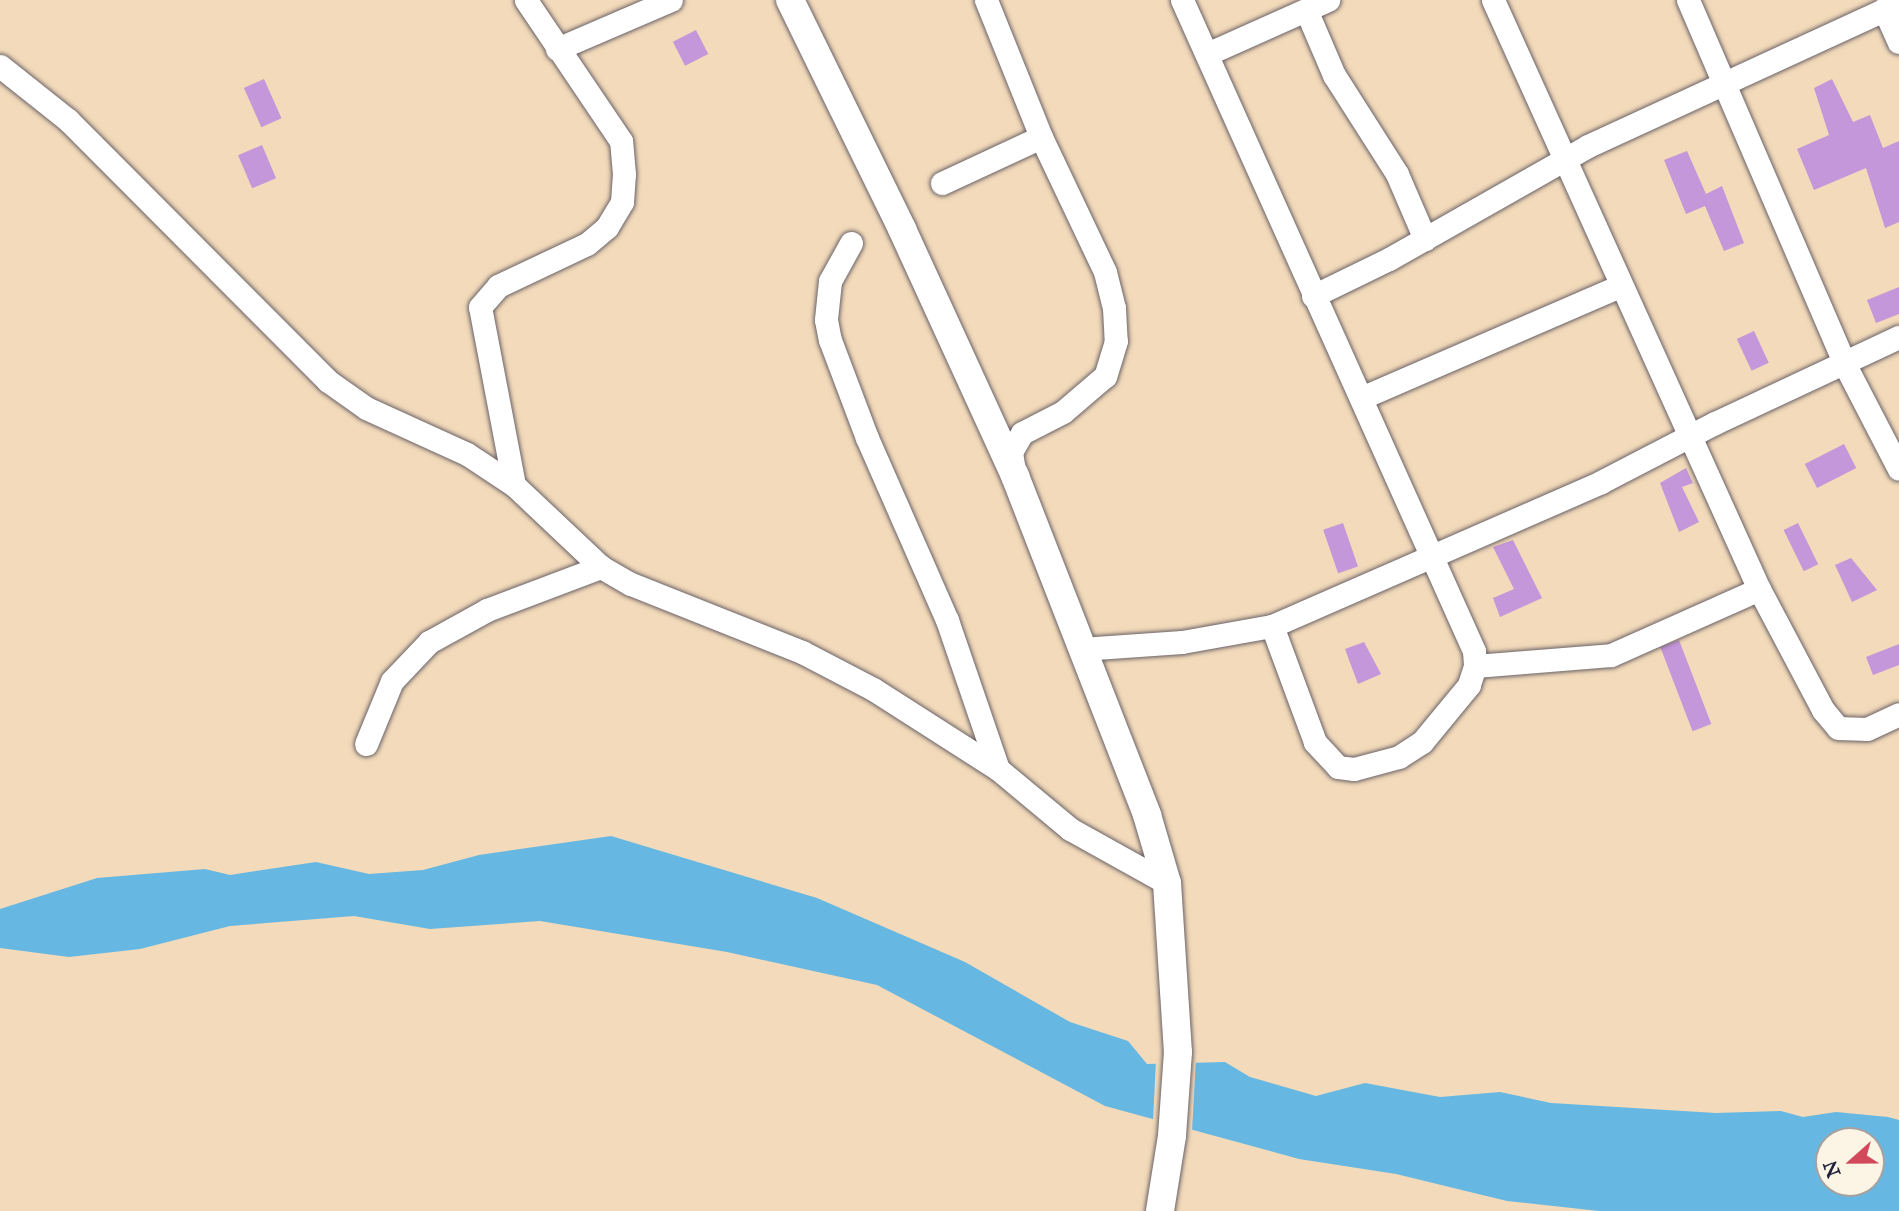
<!DOCTYPE html>
<html>
<head>
<meta charset="utf-8">
<style>
  body { margin:0 }
  #map { position:relative; width:1899px; height:1211px; overflow:hidden; background:#f2daba; font-family:"IM FELL Great Primer",serif }
  div>[style] { position:absolute }
  [style*='--x'] { left:calc(var(--x)*1px); top:calc(var(--y)*1px); width:calc(var(--w)*1px); rotate:calc(var(--a)*1deg) }
  .water>* { inset:0; background:#66b8e2 }
  .pier>* { inset:0; background:#f2daba }
  .building>* { inset:0; background:#c496da; transform-origin:0 0 }
  .roads { filter:drop-shadow(0 0 2px #6b6267) drop-shadow(0 0 2px #6b6267) }
  .minor>* { height:23px; margin:-11.5px; padding:0 11.5px; transform-origin:11.5px; border-radius:11.5px; background:#fff }
  .tertiary>* { height:28px; margin:-14px; padding:0 14px; transform-origin:14px; border-radius:14px; background:#fff }
  span { translate:-50% -50%; white-space:nowrap; text-align:center; line-height:1.15; -webkit-text-stroke:5px #fcf5e5; paint-order:stroke }
  .north { position:absolute; left:1815px; top:1127px; width:70px; height:70px; box-sizing:border-box; background:#fcf5e5; border:2px solid #a5a1a1; border-radius:50%; rotate:249deg; font-size:19px; font-weight:700; line-height:28px; text-align:center; color:#22223b }
  .north::after { content:''; display:block; margin:auto; width:24px; height:32px; background:#d1495b; clip-path:polygon(50% 0,100% 100%,50% 72%,0 100%) }
</style>
</head>
<body>
<div id="map">
  <div class="water">
    <i style="clip-path:polygon(evenodd,611px 836px,817px 898px,965px 962px,1070px 1022px,1128px 1041px,1147px 1064px,1225px 1062px,1250px 1077px,1316px 1096px,1365px 1083px,1440px 1097px,1500px 1092px,1551px 1103px,1716px 1113px,1781px 1111px,1803px 1117px,1836px 1112px,1888px 1117px,1899px 1120px,1899px 1211px,1599px 1211px,1507px 1201px,1396px 1174px,1299px 1159px,1105px 1106px,877px 985px,727px 952px,540px 921px,430px 929px,354px 916px,230px 926px,140px 949px,69px 957px,0 948px,0 909px,97px 878px,205px 869px,230px 875px,316px 862px,369px 874px,423px 870px,479px 855px,611px 836px,1829px 1141px,1871px 1141px,1871px 1183px,1829px 1183px,1829px 1141px)"></i>
  </div>
  <div class="pier">
    <i style="clip-path:polygon(1196px 1059px,1192px 1131px,1153px 1121px,1156px 1060px)"></i>
  </div>
  <div class="building">
    <i style="left:696px;top:30px;width:27px;height:26px;rotate:63deg"></i>
    <i style="left:264px;top:79px;width:43px;height:22px;rotate:66deg"></i>
    <i style="clip-path:polygon(1832px 79px,1853px 122px,1870px 115px,1883px 148px,1899px 141px,1899px 222px,1885px 228px,1866px 168px,1814px 190px,1797px 149px,1829px 135px,1814px 88px)"></i>
    <i style="left:262px;top:145px;width:36px;height:26px;rotate:67deg"></i>
    <i style="clip-path:polygon(1687px 151px,1706px 194px,1722px 186px,1744px 243px,1724px 251px,1705px 206px,1686px 214px,1664px 160px)"></i>
    <i style="clip-path:polygon(1899px 287px,1899px 314px,1876px 323px,1867px 300px)"></i>
    <i style="left:1754px;top:331px;width:35px;height:19px;rotate:65deg"></i>
    <i style="left:1844px;top:444px;width:27px;height:44px;rotate:63deg"></i>
    <i style="clip-path:polygon(1686px 468px,1693px 483px,1682px 487px,1699px 522px,1679px 532px,1660px 483px)"></i>
    <i style="left:1343px;top:523px;width:46px;height:21px;rotate:71deg"></i>
    <i style="left:1798px;top:523px;width:46px;height:16px;rotate:64deg"></i>
    <i style="clip-path:polygon(1513px 540px,1542px 598px,1500px 617px,1493px 598px,1514px 589px,1493px 547px)"></i>
    <i style="clip-path:polygon(1851px 558px,1877px 590px,1852px 602px,1835px 565px)"></i>
    <i style="left:1679px;top:640px;width:90px;height:20px;rotate:69deg"></i>
    <i style="clip-path:polygon(1364px 642px,1381px 674px,1358px 684px,1345px 649px)"></i>
    <i style="clip-path:polygon(1899px 644px,1899px 665px,1873px 675px,1866px 657px)"></i>
  </div>
  <div class="roads">
    <div class="minor">
      <i style="--x:986;--y:0;--w:148;--a:68.1"></i>
      <i style="--x:1041;--y:137;--w:149;--a:64.6"></i>
      <i style="--x:1105;--y:272;--w:37;--a:76"></i>
      <i style="--x:1114;--y:308;--w:33;--a:87"></i>
      <i style="--x:1116;--y:341;--w:37;--a:107"></i>
      <i style="--x:1105;--y:376;--w:55;--a:139.4"></i>
      <i style="--x:1063;--y:412;--w:46;--a:152.9"></i>
      <i style="--x:1022;--y:433;--w:22;--a:120"></i>
      <i style="--x:1011;--y:452;--w:20;--a:81"></i>
      <i style="--x:1182;--y:0;--w:713;--a:65.84"></i>
      <i style="--x:1474;--y:651;--w:15;--a:86"></i>
      <i style="--x:1475;--y:666;--w:20;--a:108"></i>
      <i style="--x:1469;--y:685;--w:74;--a:129.5"></i>
      <i style="--x:1422;--y:742;--w:27;--a:147"></i>
      <i style="--x:1399;--y:757;--w:47;--a:165.1"></i>
      <i style="--x:1354;--y:769;--w:16;--a:-173"></i>
      <i style="--x:1338;--y:767;--w:34;--a:-133"></i>
      <i style="--x:1315;--y:742;--w:124;--a:-110.3"></i>
      <i style="--x:1493;--y:0;--w:646;--a:65.7"></i>
      <i style="--x:1759;--y:589;--w:137;--a:62.1"></i>
      <i style="--x:1823;--y:710;--w:23;--a:50"></i>
      <i style="--x:1838;--y:728;--w:29;--a:2"></i>
      <i style="--x:1867;--y:729;--w:35;--a:-25"></i>
      <i style="--x:1688;--y:0;--w:395;--a:66.7"></i>
      <i style="--x:1844;--y:363;--w:119;--a:62.6"></i>
      <i style="--x:1884;--y:9;--w:36;--a:66"></i>
      <i style="--x:1307;--y:12;--w:69;--a:66.8"></i>
      <i style="--x:1334;--y:75;--w:117;--a:57.5"></i>
      <i style="--x:1397;--y:174;--w:71;--a:66.7"></i>
      <i style="--x:557;--y:49;--w:124;--a:-23.3"></i>
      <i style="--x:1207;--y:54;--w:133;--a:-24.1"></i>
      <i style="--x:0;--y:66;--w:87;--a:38.5"></i>
      <i style="--x:68;--y:120;--w:368;--a:45.1"></i>
      <i style="--x:328;--y:381;--w:47;--a:35.4"></i>
      <i style="--x:366;--y:408;--w:111;--a:24.5"></i>
      <i style="--x:467;--y:454;--w:56;--a:33.4"></i>
      <i style="--x:514;--y:485;--w:120;--a:43.3"></i>
      <i style="--x:601;--y:567;--w:34;--a:30"></i>
      <i style="--x:631;--y:584;--w:184;--a:21.7"></i>
      <i style="--x:802;--y:652;--w:80;--a:27.5"></i>
      <i style="--x:873;--y:689;--w:148;--a:32.6"></i>
      <i style="--x:998;--y:769;--w:94;--a:39.8"></i>
      <i style="--x:1070;--y:829;--w:111;--a:29.1"></i>
      <i style="--x:942;--y:183;--w:109;--a:-24.9"></i>
      <i style="--x:851;--y:243;--w:43;--a:118.9"></i>
      <i style="--x:830;--y:281;--w:39;--a:96"></i>
      <i style="--x:826;--y:320;--w:20;--a:79"></i>
      <i style="--x:830;--y:340;--w:105;--a:69.3"></i>
      <i style="--x:867;--y:438;--w:199;--a:66.3"></i>
      <i style="--x:947;--y:620;--w:157;--a:71.1"></i>
      <i style="--x:1313;--y:296;--w:85;--a:-26"></i>
      <i style="--x:1389;--y:259;--w:229;--a:-29.6"></i>
      <i style="--x:1588;--y:146;--w:342;--a:-24.7"></i>
      <i style="--x:1361;--y:398;--w:282;--a:-23.4"></i>
      <i style="--x:514;--y:485;--w:181;--a:-100.8"></i>
      <i style="--x:480;--y:307;--w:28;--a:-49"></i>
      <i style="--x:498;--y:286;--w:98;--a:-25.3"></i>
      <i style="--x:587;--y:244;--w:26;--a:-40"></i>
      <i style="--x:607;--y:227;--w:29;--a:-59"></i>
      <i style="--x:622;--y:202;--w:28;--a:-86"></i>
      <i style="--x:624;--y:174;--w:33;--a:-95"></i>
      <i style="--x:621;--y:141;--w:170;--a:-124"></i>
      <i style="--x:1081;--y:649;--w:101;--a:-4"></i>
      <i style="--x:1182;--y:642;--w:91;--a:-10.1"></i>
      <i style="--x:1272;--y:626;--w:359;--a:-23.6"></i>
      <i style="--x:1601;--y:482;--w:128;--a:-27.4"></i>
      <i style="--x:1715;--y:423;--w:203;--a:-25.1"></i>
      <i style="--x:1475;--y:666;--w:136;--a:-4.6"></i>
      <i style="--x:1611;--y:655;--w:162;--a:-24"></i>
      <i style="--x:366;--y:744;--w:68;--a:-67.6"></i>
      <i style="--x:392;--y:681;--w:54;--a:-46.5"></i>
      <i style="--x:429;--y:642;--w:66;--a:-28.9"></i>
      <i style="--x:487;--y:610;--w:122;--a:-20.7"></i>
    </div>
    <div class="tertiary">
      <i style="--x:790;--y:0;--w:255;--a:63.9"></i>
      <i style="--x:902;--y:229;--w:272;--a:65.4"></i>
      <i style="--x:1015;--y:476;--w:364;--a:68.7"></i>
      <i style="--x:1147;--y:815;--w:71;--a:73.6"></i>
      <i style="--x:1167;--y:883;--w:169;--a:86.3"></i>
      <i style="--x:1178;--y:1052;--w:84;--a:94.1"></i>
      <i style="--x:1172;--y:1136;--w:76;--a:99.1"></i>
    </div>
  </div>
  <div class="north">N</div>
</div>
</body>
</html>
